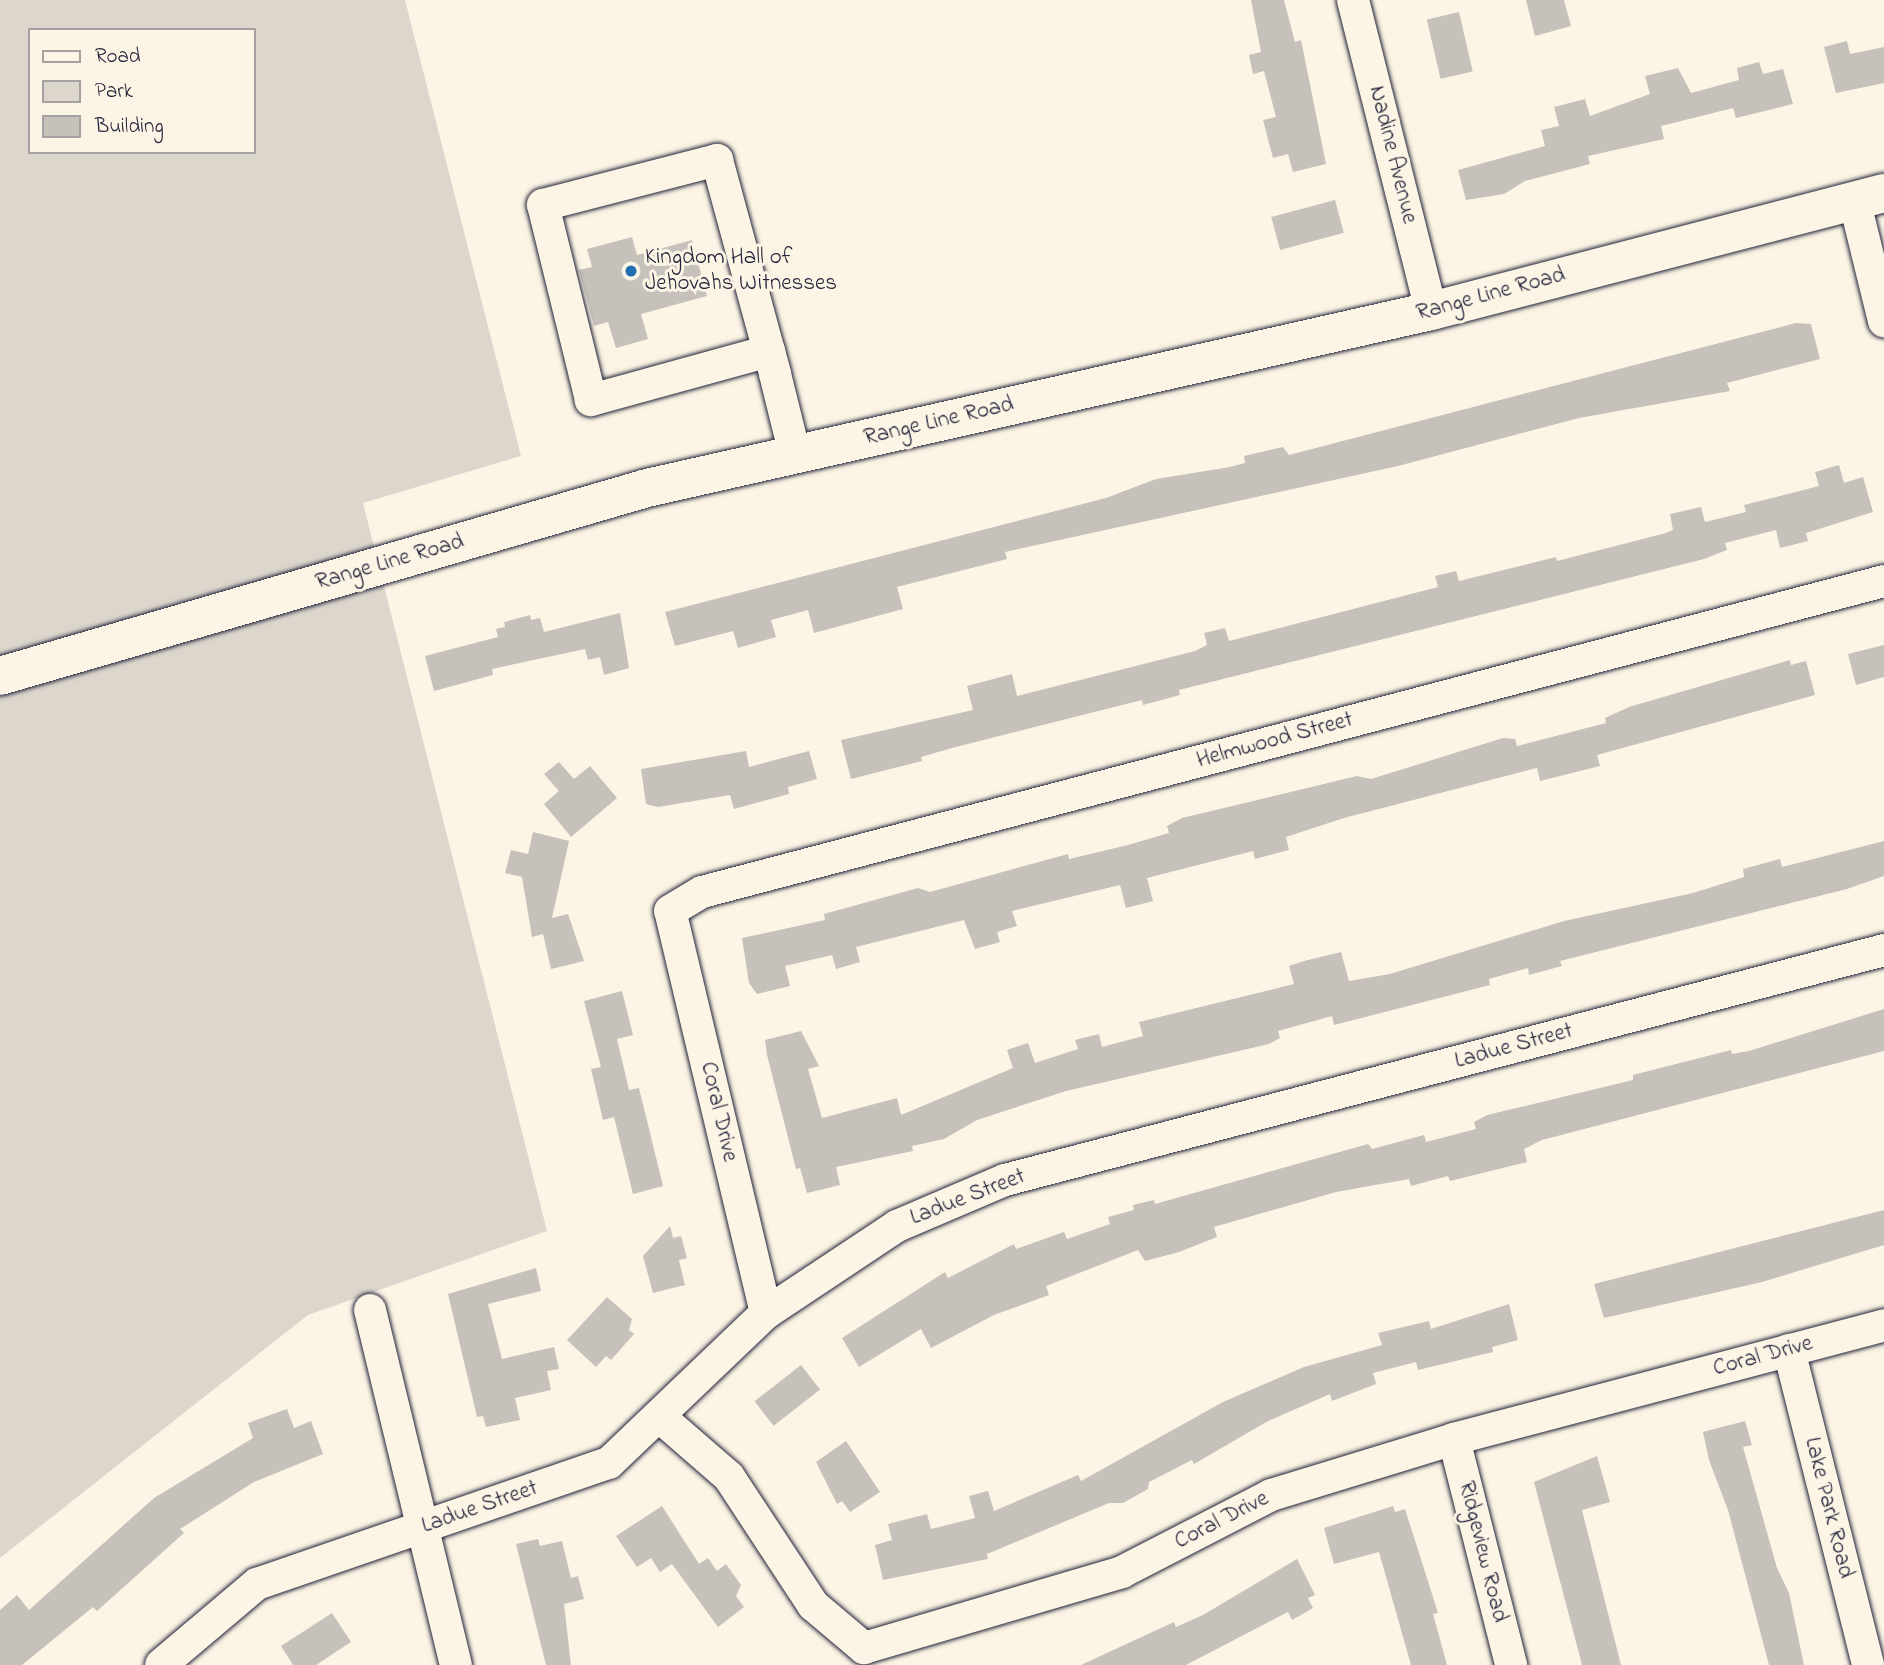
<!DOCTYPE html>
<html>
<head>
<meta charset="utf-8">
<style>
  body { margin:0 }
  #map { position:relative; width:1884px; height:1665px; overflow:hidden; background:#fcf5e5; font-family:"Indie Flower",sans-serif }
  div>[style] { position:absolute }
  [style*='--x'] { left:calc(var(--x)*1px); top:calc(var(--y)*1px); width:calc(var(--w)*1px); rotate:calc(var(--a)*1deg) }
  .green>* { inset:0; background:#dcd6cc }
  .building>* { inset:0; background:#c6c1bb; transform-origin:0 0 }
  .roads { filter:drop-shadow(0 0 2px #22223b) drop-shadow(0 0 2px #22223b) }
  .minor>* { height:32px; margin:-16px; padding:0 16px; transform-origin:16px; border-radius:16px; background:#fcf5e5 }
  .major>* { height:38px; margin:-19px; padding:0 19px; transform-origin:19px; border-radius:19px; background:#fcf5e5 }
  .dots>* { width:19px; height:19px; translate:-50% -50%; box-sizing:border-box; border:4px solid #fcf5e5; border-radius:50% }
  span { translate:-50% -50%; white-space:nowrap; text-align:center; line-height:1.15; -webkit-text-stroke:6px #fcf5e5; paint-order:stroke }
  .street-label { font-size:23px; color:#22223b }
  .poi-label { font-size:23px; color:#22223b }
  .left { translate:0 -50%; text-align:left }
  .legend { position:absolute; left:28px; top:28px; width:228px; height:126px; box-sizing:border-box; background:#fcf5e5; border:2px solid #a5a1a1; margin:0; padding:9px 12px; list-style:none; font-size:21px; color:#22223b }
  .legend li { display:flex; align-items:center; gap:14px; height:35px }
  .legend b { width:35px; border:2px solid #a5a1a1 }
</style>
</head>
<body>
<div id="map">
  <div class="green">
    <i style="clip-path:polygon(evenodd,0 0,405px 0,521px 456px,363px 503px,547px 1231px,308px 1315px,0 1558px,0 0,30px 30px,254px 30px,254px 152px,30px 152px,30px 30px)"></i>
  </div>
  <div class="building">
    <i style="clip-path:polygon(1251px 0,1284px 0,1295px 42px,1301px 40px,1326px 164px,1293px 172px,1288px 154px,1273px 158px,1263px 120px,1276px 117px,1264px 71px,1253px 74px,1249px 55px,1261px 52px)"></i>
    <i style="clip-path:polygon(1526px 0,1564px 0,1571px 26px,1535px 36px)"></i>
    <i style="left:1459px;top:12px;width:61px;height:33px;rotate:77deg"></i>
    <i style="clip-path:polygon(1847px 41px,1850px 54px,1884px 47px,1884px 83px,1836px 93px,1824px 47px)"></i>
    <i style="clip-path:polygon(1759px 62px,1763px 74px,1783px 69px,1793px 104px,1736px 118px,1733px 108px,1661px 126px,1664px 139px,1588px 156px,1590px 164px,1525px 181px,1504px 194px,1466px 200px,1458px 170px,1545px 146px,1541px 130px,1559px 126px,1554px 107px,1585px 99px,1590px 116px,1650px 94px,1645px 76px,1678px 68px,1691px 93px,1739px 80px,1737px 68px)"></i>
    <i style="left:1335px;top:200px;width:34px;height:66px;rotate:75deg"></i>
    <i style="clip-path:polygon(632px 237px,637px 255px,692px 240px,707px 296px,641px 314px,648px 339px,616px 348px,608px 322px,594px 326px,579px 270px,592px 267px,587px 249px)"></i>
    <i style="clip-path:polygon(1796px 323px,1811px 324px,1820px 359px,1727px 383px,1730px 391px,1579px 418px,1398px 466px,1005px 552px,1007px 559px,897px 587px,903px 609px,814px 633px,808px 610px,771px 620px,776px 637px,738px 648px,733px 631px,675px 646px,665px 612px,1106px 498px,1156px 479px,1230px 467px,1245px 463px,1244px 456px,1283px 447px,1289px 455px)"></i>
    <i style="clip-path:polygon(1839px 465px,1844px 483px,1863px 477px,1873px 512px,1806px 533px,1808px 541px,1780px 548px,1776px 530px,1725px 543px,1727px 550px,1704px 559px,1179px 690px,1180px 695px,1143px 705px,1142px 700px,952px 748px,921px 757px,922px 761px,851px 779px,841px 740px,973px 710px,967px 686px,1012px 674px,1017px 696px,1195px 651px,1207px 645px,1204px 633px,1225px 628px,1229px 641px,1438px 587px,1435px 576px,1456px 571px,1459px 581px,1556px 557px,1557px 561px,1666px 533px,1673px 530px,1670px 514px,1701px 507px,1705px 522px,1746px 512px,1744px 505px,1819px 486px,1815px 472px)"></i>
    <i style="clip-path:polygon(620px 613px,629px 668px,604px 675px,600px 657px,588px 660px,585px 649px,492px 669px,493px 675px,434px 691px,425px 656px,498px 637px,496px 629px,505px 627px,504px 622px,530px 615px,531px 620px,540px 618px,544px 632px)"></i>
    <i style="clip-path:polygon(1884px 645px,1884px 677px,1856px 685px,1848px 654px)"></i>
    <i style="clip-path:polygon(1790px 660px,1791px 665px,1806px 661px,1815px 695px,1597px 755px,1600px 766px,1540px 781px,1537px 768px,1344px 818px,1286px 837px,1289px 850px,1255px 859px,1253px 851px,1147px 878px,1153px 901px,1126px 908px,1120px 885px,1012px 911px,1017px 926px,997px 932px,1000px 942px,975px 949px,964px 920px,856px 947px,860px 962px,836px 969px,832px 955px,785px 966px,790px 986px,757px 994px,749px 983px,742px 938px,825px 920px,824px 914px,918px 888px,930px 892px,1068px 854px,1069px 859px,1128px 845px,1169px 833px,1167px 826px,1182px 818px,1357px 776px,1371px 779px,1503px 738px,1515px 739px,1517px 746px,1606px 723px,1605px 718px,1629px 707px)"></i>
    <i style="clip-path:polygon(746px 751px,749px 767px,809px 751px,817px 779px,788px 787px,789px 794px,734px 809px,730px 795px,658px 807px,646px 804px,641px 769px)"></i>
    <i style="clip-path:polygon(559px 762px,574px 779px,590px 766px,617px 798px,571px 837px,544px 804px,559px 791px,544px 774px)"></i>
    <i style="clip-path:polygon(533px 832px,569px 841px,552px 918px,568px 914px,584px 961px,551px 969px,543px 934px,532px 937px,522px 877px,505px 873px,511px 850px,528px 854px)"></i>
    <i style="clip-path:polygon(1884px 841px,1884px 876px,1847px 889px,1560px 961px,1562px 966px,1529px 975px,1528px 968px,1489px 979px,1490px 985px,1334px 1025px,1332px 1016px,1278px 1031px,1280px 1038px,1269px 1044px,1066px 1091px,977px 1120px,944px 1139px,912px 1146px,913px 1151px,836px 1167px,840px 1185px,807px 1193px,800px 1168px,796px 1169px,767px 1055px,765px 1040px,801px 1031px,819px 1066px,808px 1069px,822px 1118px,897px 1098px,901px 1115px,1013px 1068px,1007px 1050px,1028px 1043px,1035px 1063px,1078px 1049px,1075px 1040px,1099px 1034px,1102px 1047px,1143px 1036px,1139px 1022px,1294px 984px,1289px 966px,1304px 961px,1341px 952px,1349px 981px,1390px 974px,1564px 921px,1693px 893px,1744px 877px,1743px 869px,1780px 859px,1782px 867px)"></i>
    <i style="clip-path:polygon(622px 991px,633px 1035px,617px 1039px,629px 1090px,639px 1088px,663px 1186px,633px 1194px,614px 1117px,603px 1120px,591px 1069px,601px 1067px,584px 1001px)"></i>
    <i style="clip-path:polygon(1884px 1009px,1884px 1051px,1542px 1140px,1524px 1149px,1527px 1162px,1450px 1181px,1448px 1176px,1411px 1186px,1409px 1179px,1336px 1192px,1214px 1227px,1217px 1237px,1179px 1252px,1145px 1261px,1138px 1250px,1046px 1286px,1049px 1295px,994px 1315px,931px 1348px,921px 1329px,859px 1367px,842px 1338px,945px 1272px,948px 1278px,1014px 1244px,1016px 1249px,1064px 1232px,1067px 1239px,1110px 1224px,1108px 1217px,1134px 1210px,1133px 1205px,1154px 1200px,1155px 1204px,1368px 1144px,1372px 1149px,1424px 1135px,1426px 1142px,1476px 1129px,1474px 1122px,1487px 1115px,1633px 1080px,1633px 1075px,1731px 1050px,1732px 1054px,1749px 1051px)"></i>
    <i style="clip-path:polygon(1884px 1210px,1884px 1245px,1762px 1282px,1604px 1318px,1594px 1284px)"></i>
    <i style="clip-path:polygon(670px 1226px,673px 1238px,681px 1236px,687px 1258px,679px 1260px,685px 1285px,653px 1293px,643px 1256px)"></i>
    <i style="clip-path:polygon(536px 1268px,541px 1291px,488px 1304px,502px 1359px,554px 1347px,559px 1369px,547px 1371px,551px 1390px,515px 1398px,520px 1420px,486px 1427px,483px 1416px,477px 1417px,448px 1294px)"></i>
    <i style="clip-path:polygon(607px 1297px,632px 1319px,629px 1330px,634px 1334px,611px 1360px,606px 1356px,596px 1367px,567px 1340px)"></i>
    <i style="clip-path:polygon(1509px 1304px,1518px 1340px,1492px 1347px,1493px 1352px,1418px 1370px,1416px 1362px,1373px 1373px,1376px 1384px,1332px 1401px,1330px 1394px,1268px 1421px,1194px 1464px,1192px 1460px,1149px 1482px,1148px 1489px,1123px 1503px,1109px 1503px,987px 1554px,988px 1559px,883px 1580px,875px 1545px,892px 1540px,888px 1524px,927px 1514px,931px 1529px,975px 1518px,969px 1496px,988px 1491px,994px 1511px,1078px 1475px,1081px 1481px,1223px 1402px,1304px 1367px,1382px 1345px,1378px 1333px,1429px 1321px,1431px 1329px)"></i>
    <i style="left:801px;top:1365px;width:31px;height:59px;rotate:52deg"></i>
    <i style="clip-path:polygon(287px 1409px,294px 1428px,311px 1421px,323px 1454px,254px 1482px,180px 1529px,184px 1533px,97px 1611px,93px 1607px,22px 1665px,0 1665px,0 1610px,17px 1595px,29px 1610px,154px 1498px,253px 1438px,248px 1423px)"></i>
    <i style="clip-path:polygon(1745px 1421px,1752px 1445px,1743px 1447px,1777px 1568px,1789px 1593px,1804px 1665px,1769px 1665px,1728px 1510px,1709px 1460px,1703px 1432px)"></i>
    <i style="clip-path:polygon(846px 1441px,880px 1492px,850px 1512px,842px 1501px,837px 1504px,816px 1462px)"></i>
    <i style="clip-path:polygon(1597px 1456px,1610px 1502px,1582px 1510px,1621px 1665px,1582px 1665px,1534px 1482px)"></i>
    <i style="clip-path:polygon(662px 1506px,699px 1564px,708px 1558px,717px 1571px,726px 1564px,741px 1585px,736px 1596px,744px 1607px,718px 1627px,672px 1564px,660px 1572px,651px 1558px,637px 1567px,616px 1536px)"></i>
    <i style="clip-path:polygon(1393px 1506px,1395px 1512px,1405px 1509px,1438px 1613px,1433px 1614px,1447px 1665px,1411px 1665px,1379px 1552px,1334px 1564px,1324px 1528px)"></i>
    <i style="clip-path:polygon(538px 1539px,540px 1546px,562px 1541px,571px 1578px,578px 1576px,584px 1599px,564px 1604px,571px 1665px,546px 1665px,516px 1544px)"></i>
    <i style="clip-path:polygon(1297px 1559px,1315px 1595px,1308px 1598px,1313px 1608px,1292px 1620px,1288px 1612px,1186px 1665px,1081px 1665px,1174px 1622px,1176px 1627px,1203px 1615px)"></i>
    <i style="clip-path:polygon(332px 1613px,351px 1642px,316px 1665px,293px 1665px,281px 1646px)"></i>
  </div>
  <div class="roads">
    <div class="minor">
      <i style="--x:1353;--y:0;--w:321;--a:75.9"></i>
      <i style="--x:1854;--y:199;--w:126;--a:76.2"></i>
      <i style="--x:769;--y:351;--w:185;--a:164.6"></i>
      <i style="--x:591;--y:400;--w:201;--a:-103.8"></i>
      <i style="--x:543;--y:205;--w:180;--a:-14.5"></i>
      <i style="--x:717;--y:160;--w:198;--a:74.8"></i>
      <i style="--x:769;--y:351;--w:24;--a:75"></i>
      <i style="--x:775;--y:374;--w:83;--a:76.1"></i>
      <i style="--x:370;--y:1310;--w:365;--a:76.4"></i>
      <i style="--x:766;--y:1313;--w:413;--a:-103.4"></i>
      <i style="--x:670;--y:911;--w:37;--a:-31"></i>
      <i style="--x:702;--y:892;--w:1222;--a:-14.74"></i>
      <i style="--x:1789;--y:1350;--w:325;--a:75.9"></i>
      <i style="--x:660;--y:1417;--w:91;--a:41"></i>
      <i style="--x:729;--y:1477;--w:153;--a:56.7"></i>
      <i style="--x:813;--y:1605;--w:67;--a:40.1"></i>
      <i style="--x:864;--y:1648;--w:269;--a:-16.4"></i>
      <i style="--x:1122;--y:1572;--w:168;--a:-27.3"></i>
      <i style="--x:1271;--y:1495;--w:191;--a:-17"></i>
      <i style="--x:1454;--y:1439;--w:445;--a:-14.8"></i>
      <i style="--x:1454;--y:1439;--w:233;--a:75.8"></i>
      <i style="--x:161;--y:1665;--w:126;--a:-40.2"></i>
      <i style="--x:257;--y:1584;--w:372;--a:-19"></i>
      <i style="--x:609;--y:1463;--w:217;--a:-43.7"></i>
      <i style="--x:766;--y:1313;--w:157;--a:-33.6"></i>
      <i style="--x:897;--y:1226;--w:117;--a:-23.1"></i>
      <i style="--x:1005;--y:1180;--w:909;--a:-14.66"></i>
    </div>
    <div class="major">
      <i style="--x:0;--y:676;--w:674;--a:-16.2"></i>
      <i style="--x:647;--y:488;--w:804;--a:-12.72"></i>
      <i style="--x:1431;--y:311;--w:468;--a:-14.6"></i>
    </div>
  </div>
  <div class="dots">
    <i style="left:631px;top:271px;background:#1f6fb2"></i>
  </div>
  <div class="street-label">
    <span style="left:1392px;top:155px;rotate:76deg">Nadine Avenue</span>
    <span style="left:1491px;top:295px;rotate:-15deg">Range Line Road</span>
    <span style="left:939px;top:422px;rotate:-13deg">Range Line Road</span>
    <span style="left:390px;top:563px;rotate:-16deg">Range Line Road</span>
    <span style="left:1275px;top:741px;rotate:-15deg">Helmwood Street</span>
    <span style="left:1514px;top:1047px;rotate:-15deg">Ladue Street</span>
    <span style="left:718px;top:1112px;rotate:77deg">Coral Drive</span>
    <span style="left:968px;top:1198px;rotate:-21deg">Ladue Street</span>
    <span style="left:1763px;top:1357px;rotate:-15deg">Coral Drive</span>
    <span style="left:480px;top:1508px;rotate:-19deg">Ladue Street</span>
    <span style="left:1828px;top:1508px;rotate:76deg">Lake Park Road</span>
    <span style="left:1222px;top:1521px;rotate:-27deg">Coral Drive</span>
    <span style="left:1482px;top:1552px;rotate:76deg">Ridgeview Road</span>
  </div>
  <div class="poi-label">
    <span class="left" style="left:645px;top:271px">Kingdom Hall of<br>Jehovahs Witnesses</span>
  </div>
  <ul class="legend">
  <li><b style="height:9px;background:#fcf5e5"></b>Road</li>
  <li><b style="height:19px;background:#dcd6cc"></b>Park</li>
  <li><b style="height:19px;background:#c6c1bb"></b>Building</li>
  </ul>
</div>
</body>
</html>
